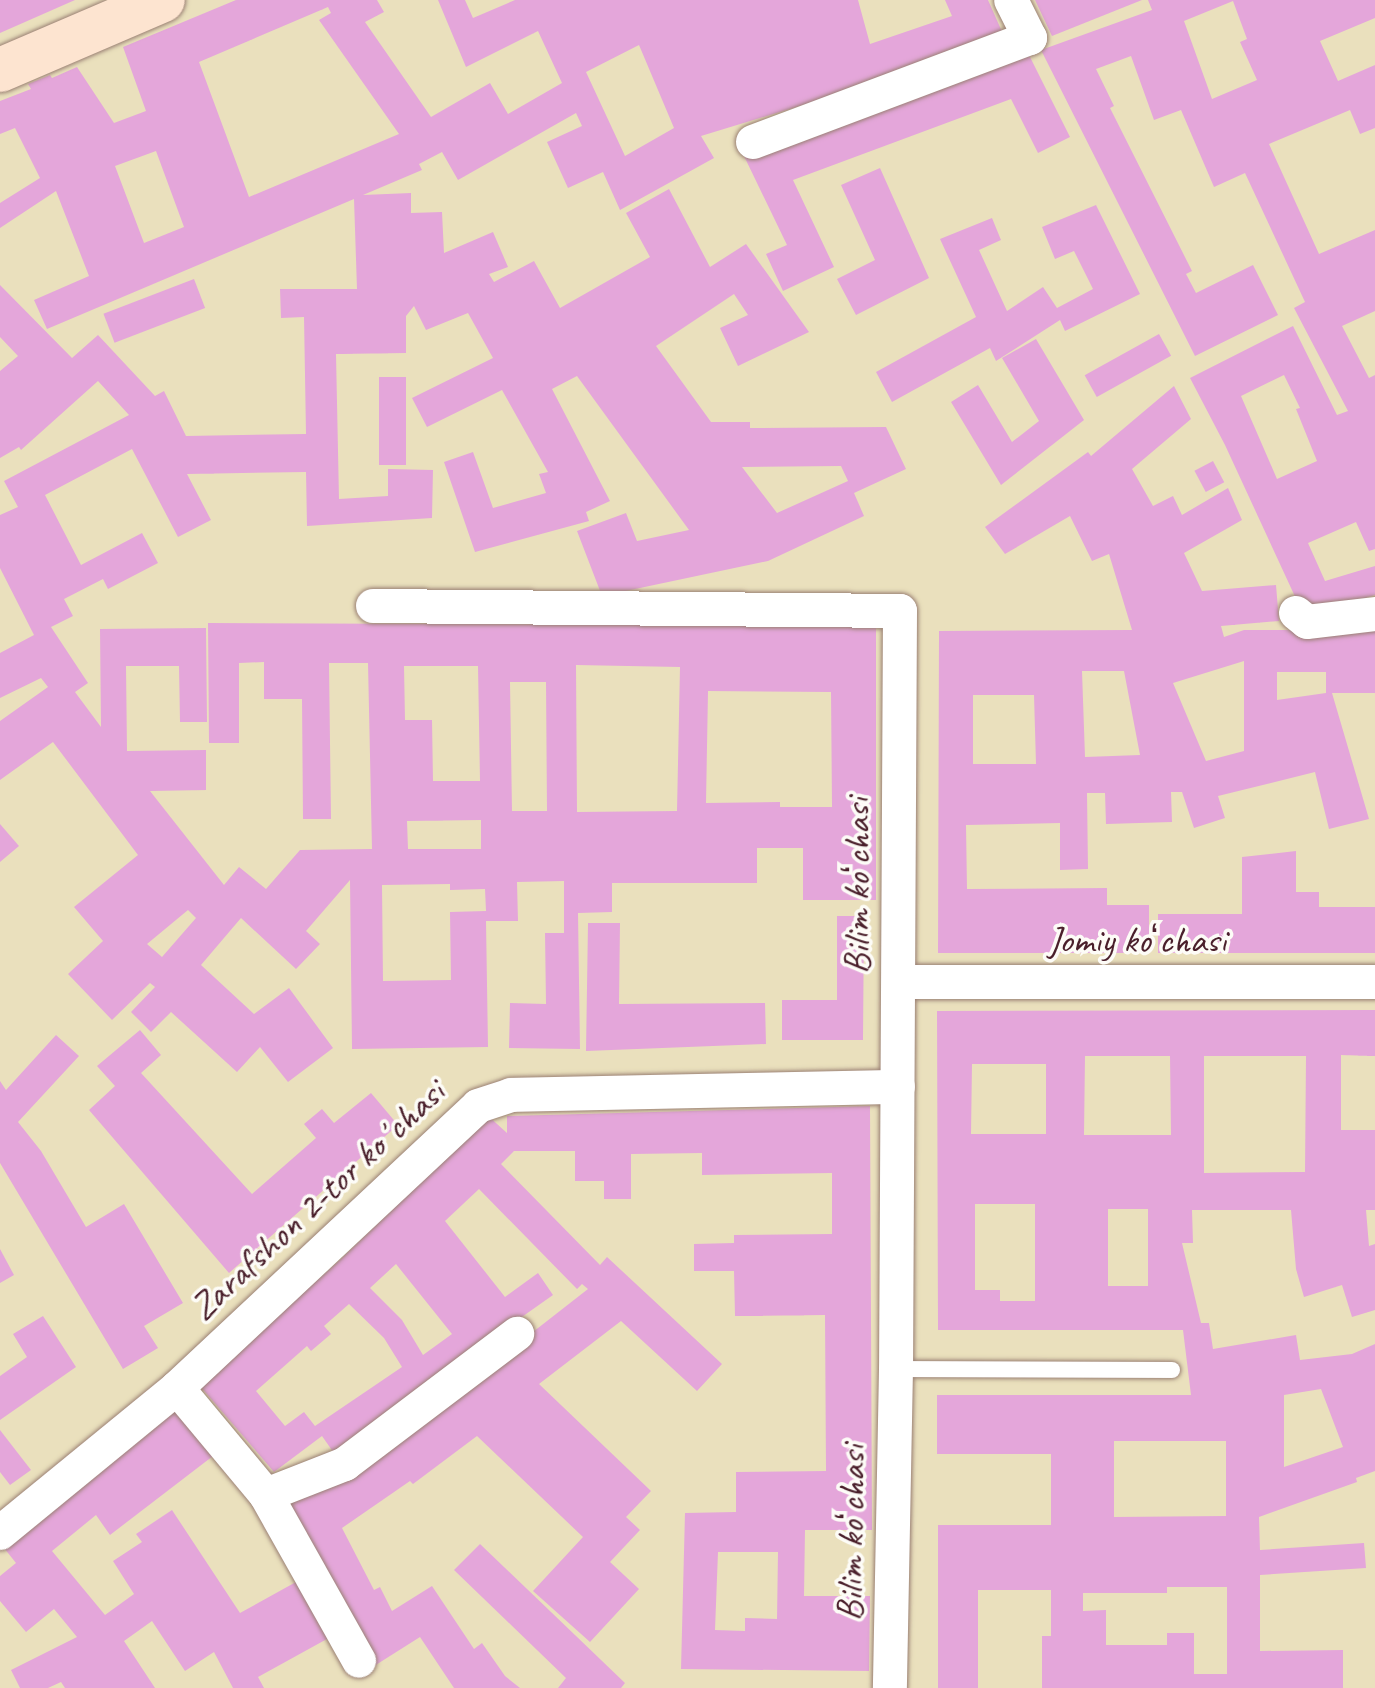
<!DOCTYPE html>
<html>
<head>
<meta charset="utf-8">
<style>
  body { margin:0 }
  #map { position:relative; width:1375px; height:1688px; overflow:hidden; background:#eae0bd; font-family:Caveat,sans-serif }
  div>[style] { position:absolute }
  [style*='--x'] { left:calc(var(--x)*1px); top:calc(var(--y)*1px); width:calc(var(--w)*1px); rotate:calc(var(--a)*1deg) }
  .building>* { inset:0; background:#e4a6da; transform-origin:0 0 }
  .roads { filter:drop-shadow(0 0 2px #9a8074) drop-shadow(0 0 2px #9a8074) }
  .lane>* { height:16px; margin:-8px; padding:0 8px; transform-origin:8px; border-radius:8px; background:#fff }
  .street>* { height:34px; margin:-17px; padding:0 17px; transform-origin:17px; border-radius:17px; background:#fff }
  .secondary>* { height:44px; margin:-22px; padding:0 22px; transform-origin:22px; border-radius:22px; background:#fde4d0 }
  span { translate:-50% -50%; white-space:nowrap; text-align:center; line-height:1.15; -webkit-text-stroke:7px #fdfcf7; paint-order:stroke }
  .street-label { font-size:38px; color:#4a1f2b }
</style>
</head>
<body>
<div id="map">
  <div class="building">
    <i style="clip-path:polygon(0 0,75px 0,0 33px)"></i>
    <i style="clip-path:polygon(evenodd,236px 0,377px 0,384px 12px,365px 22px,431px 117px,490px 83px,508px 114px,562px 83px,538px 31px,466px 67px,438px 0,465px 0,473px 18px,515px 0,858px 0,870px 44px,952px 16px,945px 0,988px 0,1007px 43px,701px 136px,714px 158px,620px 210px,603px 172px,568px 188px,547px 142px,582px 126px,576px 113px,458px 180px,442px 152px,419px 164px,422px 170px,363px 195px,411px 193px,411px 213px,442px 212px,444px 253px,493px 232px,508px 267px,489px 274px,494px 282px,534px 261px,560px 308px,650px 257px,626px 213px,669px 189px,710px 267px,746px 244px,809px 332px,738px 366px,720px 328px,748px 315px,734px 294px,656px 346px,711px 422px,750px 422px,750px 428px,886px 427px,906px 469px,854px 493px,864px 516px,768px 561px,602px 596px,577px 531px,626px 513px,637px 541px,689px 530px,577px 376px,552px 389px,610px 501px,586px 512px,589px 521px,475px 552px,444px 462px,473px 452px,493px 508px,546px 493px,539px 474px,548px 472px,502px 390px,427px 427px,412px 398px,493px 358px,468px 313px,426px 330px,414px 306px,406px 316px,406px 353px,336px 354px,339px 499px,388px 496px,388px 469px,433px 470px,432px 518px,307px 526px,306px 472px,187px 474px,211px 520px,178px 537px,132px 449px,45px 495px,81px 565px,142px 533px,158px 563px,108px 589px,103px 579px,64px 599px,73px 616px,51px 627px,88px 683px,75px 692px,101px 727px,100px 629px,206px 628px,207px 722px,180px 722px,179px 666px,126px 666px,127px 751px,206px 750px,206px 790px,150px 791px,224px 885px,239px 867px,266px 889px,300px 850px,372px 849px,368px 663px,329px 663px,331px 819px,303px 819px,302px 699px,264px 699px,264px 662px,239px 663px,239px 743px,209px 743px,208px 623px,876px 626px,876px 900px,803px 900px,803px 848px,757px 848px,757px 883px,612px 883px,612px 912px,578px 913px,580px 1049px,509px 1048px,510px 1003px,546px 1004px,545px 933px,564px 933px,564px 881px,517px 882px,518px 921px,486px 921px,488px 1047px,352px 1049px,350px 880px,306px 931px,320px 944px,296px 969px,241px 918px,201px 965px,254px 1014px,289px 988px,333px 1048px,288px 1082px,260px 1047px,237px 1072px,171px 1012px,151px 1032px,131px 1012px,155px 987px,150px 983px,112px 1020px,68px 974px,103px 941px,74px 907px,138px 855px,53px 742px,0 780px,0 721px,48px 687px,41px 678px,0 698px,0 653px,34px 635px,0 568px,0 515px,18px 507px,4px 481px,129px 415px,98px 381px,21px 450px,19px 447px,0 458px,0 371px,18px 356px,0 337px,0 285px,72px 358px,98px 335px,155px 396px,164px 391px,186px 436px,306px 434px,304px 317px,281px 318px,280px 289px,357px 289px,354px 199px,47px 329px,34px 300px,89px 276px,56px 191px,0 228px,0 203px,40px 178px,15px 128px,0 134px,0 101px,31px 89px,28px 84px,50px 75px,52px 78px,77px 67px,114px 123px,146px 111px,123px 47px,236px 0,328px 7px,331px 13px,319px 20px,399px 134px,249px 197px,199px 62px,328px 7px,236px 0,639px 45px,674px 128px,625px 156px,586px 72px,639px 45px,236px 0,156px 151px,184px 227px,144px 243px,115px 166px,156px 151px,236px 0,841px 466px,848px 481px,777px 513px,742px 467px,841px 466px,236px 0,576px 665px,680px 667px,677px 811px,577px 812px,576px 665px,236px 0,404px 666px,478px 666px,480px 781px,433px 781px,432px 720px,405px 720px,404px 666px,236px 0,510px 682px,546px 682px,547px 811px,512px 811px,510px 682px,236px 0,708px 691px,831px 692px,832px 807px,780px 807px,780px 802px,706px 803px,708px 691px,236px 0,481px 820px,481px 849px,408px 849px,407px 821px,481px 820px,236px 0,450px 884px,450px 890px,485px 889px,486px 911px,450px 912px,451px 980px,383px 981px,382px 885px,450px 884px,236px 0,188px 910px,196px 918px,162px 957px,147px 944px,188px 910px)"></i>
    <i style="clip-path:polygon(1035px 0,1142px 0,1052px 36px)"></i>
    <i style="clip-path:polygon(evenodd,1148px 0,1375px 0,1375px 18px,1320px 41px,1338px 81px,1375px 65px,1375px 128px,1360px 134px,1350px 110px,1269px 144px,1319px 254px,1375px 230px,1375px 311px,1342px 326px,1369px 378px,1375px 375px,1375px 549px,1369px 551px,1356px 522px,1308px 543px,1325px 581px,1375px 566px,1375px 595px,1304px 616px,1225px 445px,1190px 378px,1293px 326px,1337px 415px,1348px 411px,1294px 308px,1305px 302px,1245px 173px,1214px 187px,1181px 110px,1154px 120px,1131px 56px,1096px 69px,1114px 106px,1110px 108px,1192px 271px,1186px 274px,1196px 293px,1253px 265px,1278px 315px,1195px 356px,1041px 50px,1152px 10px,1148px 0,1233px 1px,1247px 39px,1240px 42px,1257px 80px,1212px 99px,1184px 21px,1233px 1px,1148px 0,1284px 375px,1300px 408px,1296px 409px,1317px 461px,1277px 479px,1241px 396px,1284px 375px)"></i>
    <i style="clip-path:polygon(1026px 49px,1070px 137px,1038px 153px,1011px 99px,793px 180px,834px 267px,783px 291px,766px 254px,787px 245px,744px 156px)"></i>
    <i style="clip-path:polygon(880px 168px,929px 278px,856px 315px,837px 279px,875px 260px,841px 185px)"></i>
    <i style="clip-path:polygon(1096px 205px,1140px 294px,1065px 331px,1060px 320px,996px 361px,990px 348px,892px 402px,876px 372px,976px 317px,940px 239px,992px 218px,1001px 240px,979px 250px,1007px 311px,1043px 287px,1057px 308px,1093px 289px,1074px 251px,1055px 259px,1042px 227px)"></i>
    <i style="left:194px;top:279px;width:31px;height:97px;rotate:69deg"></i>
    <i style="left:1159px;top:334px;width:25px;height:85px;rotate:61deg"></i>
    <i style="clip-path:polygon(1036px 339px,1084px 420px,1001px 485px,951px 402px,978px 385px,1012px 442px,1039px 421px,1002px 358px)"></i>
    <i style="left:379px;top:377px;width:27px;height:88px"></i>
    <i style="clip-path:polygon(evenodd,1174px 386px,1191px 419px,1132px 469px,1153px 506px,1173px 496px,1182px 515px,1228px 488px,1242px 520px,1184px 553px,1202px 591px,1276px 585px,1279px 621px,1221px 626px,1224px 637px,1244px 630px,1375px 630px,1375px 693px,1332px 693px,1369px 819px,1329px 829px,1315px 772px,1218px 796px,1225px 818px,1194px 828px,1182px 792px,1171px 792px,1172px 822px,1106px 824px,1105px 793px,1087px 793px,1088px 869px,1060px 870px,1060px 823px,966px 825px,967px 889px,1107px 888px,1107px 905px,1149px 905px,1149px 953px,938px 953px,939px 631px,1132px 630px,1109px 554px,1092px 561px,1070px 516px,1005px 554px,985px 527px,1088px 452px,1091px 456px,1174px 386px,1244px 661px,1244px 751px,1206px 761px,1173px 683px,1244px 661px,1174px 386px,1082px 671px,1124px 671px,1140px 755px,1085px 757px,1082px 671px,1174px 386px,1277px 672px,1326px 672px,1326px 693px,1277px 700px,1277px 672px,1174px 386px,973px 695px,1034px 695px,1036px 764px,973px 764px,973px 695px)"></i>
    <i style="left:1213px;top:461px;width:24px;height:21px;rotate:62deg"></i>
    <i style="clip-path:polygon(0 824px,19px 846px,0 862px)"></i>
    <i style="clip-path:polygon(1296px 851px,1296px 892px,1319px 892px,1319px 907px,1375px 907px,1375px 953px,1158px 953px,1158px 914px,1242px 914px,1242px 857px)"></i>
    <i style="clip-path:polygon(837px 916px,864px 916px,863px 1040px,782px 1040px,782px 1000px,837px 1000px)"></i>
    <i style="clip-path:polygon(588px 923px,620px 923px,619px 1004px,765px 1003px,766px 1044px,586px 1051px)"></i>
    <i style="clip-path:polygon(evenodd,1375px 1010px,1375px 1056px,1341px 1055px,1341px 1130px,1375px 1130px,1375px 1210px,1366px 1210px,1369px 1246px,1375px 1244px,1375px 1310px,1352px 1317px,1342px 1285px,1304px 1297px,1296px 1269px,1291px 1210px,1192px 1210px,1193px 1243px,1182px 1243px,1201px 1323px,1209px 1323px,1213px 1349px,1296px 1335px,1300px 1360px,1352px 1354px,1375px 1344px,1375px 1471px,1356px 1478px,1357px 1482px,1259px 1517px,1260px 1550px,1364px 1543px,1366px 1568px,1260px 1575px,1260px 1651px,1343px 1650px,1343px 1688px,1042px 1688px,1042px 1636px,1051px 1636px,1051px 1590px,978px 1590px,978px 1688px,938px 1688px,938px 1525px,1051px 1525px,1051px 1454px,937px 1454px,937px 1395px,1191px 1395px,1183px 1330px,938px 1330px,937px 1011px,1375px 1010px,1085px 1056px,1170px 1056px,1171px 1135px,1084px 1135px,1085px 1056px,1375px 1010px,1204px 1056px,1306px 1056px,1305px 1172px,1204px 1173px,1204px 1056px,1375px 1010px,972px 1064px,1046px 1064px,1046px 1134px,971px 1134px,972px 1064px,1375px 1010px,975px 1204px,1035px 1204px,1035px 1301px,1000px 1301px,1000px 1290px,975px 1290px,975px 1204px,1375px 1010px,1108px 1209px,1148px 1209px,1148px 1286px,1108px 1286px,1108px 1209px,1375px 1010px,1321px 1389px,1343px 1447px,1284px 1467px,1284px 1395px,1321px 1389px,1375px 1010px,1114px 1441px,1226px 1441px,1226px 1516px,1114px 1517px,1114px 1441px,1375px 1010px,1167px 1587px,1227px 1587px,1227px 1674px,1194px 1674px,1194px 1633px,1167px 1633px,1167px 1645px,1106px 1645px,1106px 1610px,1083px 1611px,1083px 1593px,1167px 1593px,1167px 1587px)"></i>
    <i style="clip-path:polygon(140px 1030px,161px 1055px,141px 1073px,252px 1194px,316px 1138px,304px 1124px,322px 1109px,334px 1123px,371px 1093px,398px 1125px,229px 1273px,89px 1110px,115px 1086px,97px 1066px)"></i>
    <i style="clip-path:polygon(56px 1035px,79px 1056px,18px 1122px,41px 1151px,86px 1227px,124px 1204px,183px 1303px,144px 1326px,158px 1348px,123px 1369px,0 1163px,0 1081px,6px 1090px)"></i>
    <i style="clip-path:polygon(evenodd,870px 1106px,872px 1530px,805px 1530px,804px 1596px,870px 1596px,869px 1671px,681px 1669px,685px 1513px,736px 1512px,736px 1472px,826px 1471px,825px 1315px,735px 1316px,734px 1271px,694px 1271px,694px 1244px,734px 1243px,734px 1235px,832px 1234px,832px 1173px,702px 1175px,702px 1153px,631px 1154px,631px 1199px,604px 1199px,604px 1181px,575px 1181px,575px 1151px,514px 1151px,501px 1164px,600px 1265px,607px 1257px,722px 1364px,697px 1391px,621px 1321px,539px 1384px,651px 1491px,626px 1517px,640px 1530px,610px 1562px,639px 1589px,590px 1642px,533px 1591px,583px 1537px,477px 1436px,413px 1484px,410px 1481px,342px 1528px,374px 1590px,380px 1587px,392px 1611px,432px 1586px,474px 1649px,482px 1643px,505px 1676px,520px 1688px,454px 1688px,420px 1637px,371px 1668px,283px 1506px,478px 1375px,588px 1289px,582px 1284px,577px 1289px,479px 1189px,445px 1221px,505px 1297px,538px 1273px,553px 1295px,437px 1377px,336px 1456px,322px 1436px,274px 1472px,199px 1385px,340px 1260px,447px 1157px,486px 1114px,507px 1133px,507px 1116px,870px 1106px,396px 1264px,452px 1334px,423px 1355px,402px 1320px,370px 1288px,396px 1264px,870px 1106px,349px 1304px,384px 1338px,402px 1367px,315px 1426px,304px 1412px,285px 1426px,256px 1391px,307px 1346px,311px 1351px,331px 1334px,324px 1326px,349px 1304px,870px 1106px,718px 1552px,778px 1552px,777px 1619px,745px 1618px,745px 1631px,715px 1630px,718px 1552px)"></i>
    <i style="clip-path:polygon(0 1249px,14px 1275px,0 1283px)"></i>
    <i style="clip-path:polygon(43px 1316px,76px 1367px,0 1420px,0 1376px,27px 1357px,13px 1334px)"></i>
    <i style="clip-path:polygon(174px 1404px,213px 1456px,110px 1535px,96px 1515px,52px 1551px,105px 1615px,134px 1594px,113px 1561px,142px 1542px,136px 1534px,172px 1510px,240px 1613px,305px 1577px,336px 1634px,258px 1677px,264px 1688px,233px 1688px,214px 1652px,185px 1671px,152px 1621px,124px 1641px,155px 1688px,65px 1688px,61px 1682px,48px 1688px,20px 1688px,11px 1670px,77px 1637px,54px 1609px,26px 1632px,0 1601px,0 1576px,16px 1563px,0 1543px)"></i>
    <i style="clip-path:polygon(0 1430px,31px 1470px,10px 1485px,0 1472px)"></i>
    <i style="clip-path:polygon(480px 1544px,625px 1683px,621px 1688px,558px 1688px,566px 1678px,454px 1570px)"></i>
  </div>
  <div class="roads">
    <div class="lane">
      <i style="--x:896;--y:1369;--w:276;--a:0.2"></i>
    </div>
    <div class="street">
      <i style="--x:753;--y:142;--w:296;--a:-20.6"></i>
      <i style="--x:1030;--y:38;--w:42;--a:-116.6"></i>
      <i style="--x:373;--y:606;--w:527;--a:0.54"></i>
      <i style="--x:900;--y:611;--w:758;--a:90.3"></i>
      <i style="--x:896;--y:1369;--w:319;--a:91.1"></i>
      <i style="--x:1296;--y:613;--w:14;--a:39"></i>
      <i style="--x:1307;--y:622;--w:68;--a:-6.7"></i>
      <i style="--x:899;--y:982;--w:476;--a:0"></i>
      <i style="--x:177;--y:1388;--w:139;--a:50.2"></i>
      <i style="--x:266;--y:1495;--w:85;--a:-21.4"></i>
      <i style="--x:345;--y:1464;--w:216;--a:-37.1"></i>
      <i style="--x:266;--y:1495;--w:190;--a:60.7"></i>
      <i style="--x:0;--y:1533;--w:229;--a:-39.3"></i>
      <i style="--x:177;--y:1388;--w:412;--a:-43.1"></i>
      <i style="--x:478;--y:1106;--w:35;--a:-18"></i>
      <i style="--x:511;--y:1095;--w:387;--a:-1.2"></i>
    </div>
    <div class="secondary">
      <i style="--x:0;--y:70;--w:177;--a:-23.2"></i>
    </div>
  </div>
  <div class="street-label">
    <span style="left:857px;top:886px;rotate:-90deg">Bilim koʻchasi</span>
    <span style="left:1137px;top:940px">Jomiy koʻchasi</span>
    <span style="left:317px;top:1200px;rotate:-43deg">Zarafshon 2-tor koʼchasi</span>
    <span style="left:851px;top:1533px;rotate:-89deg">Bilim koʻchasi</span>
  </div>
</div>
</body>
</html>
